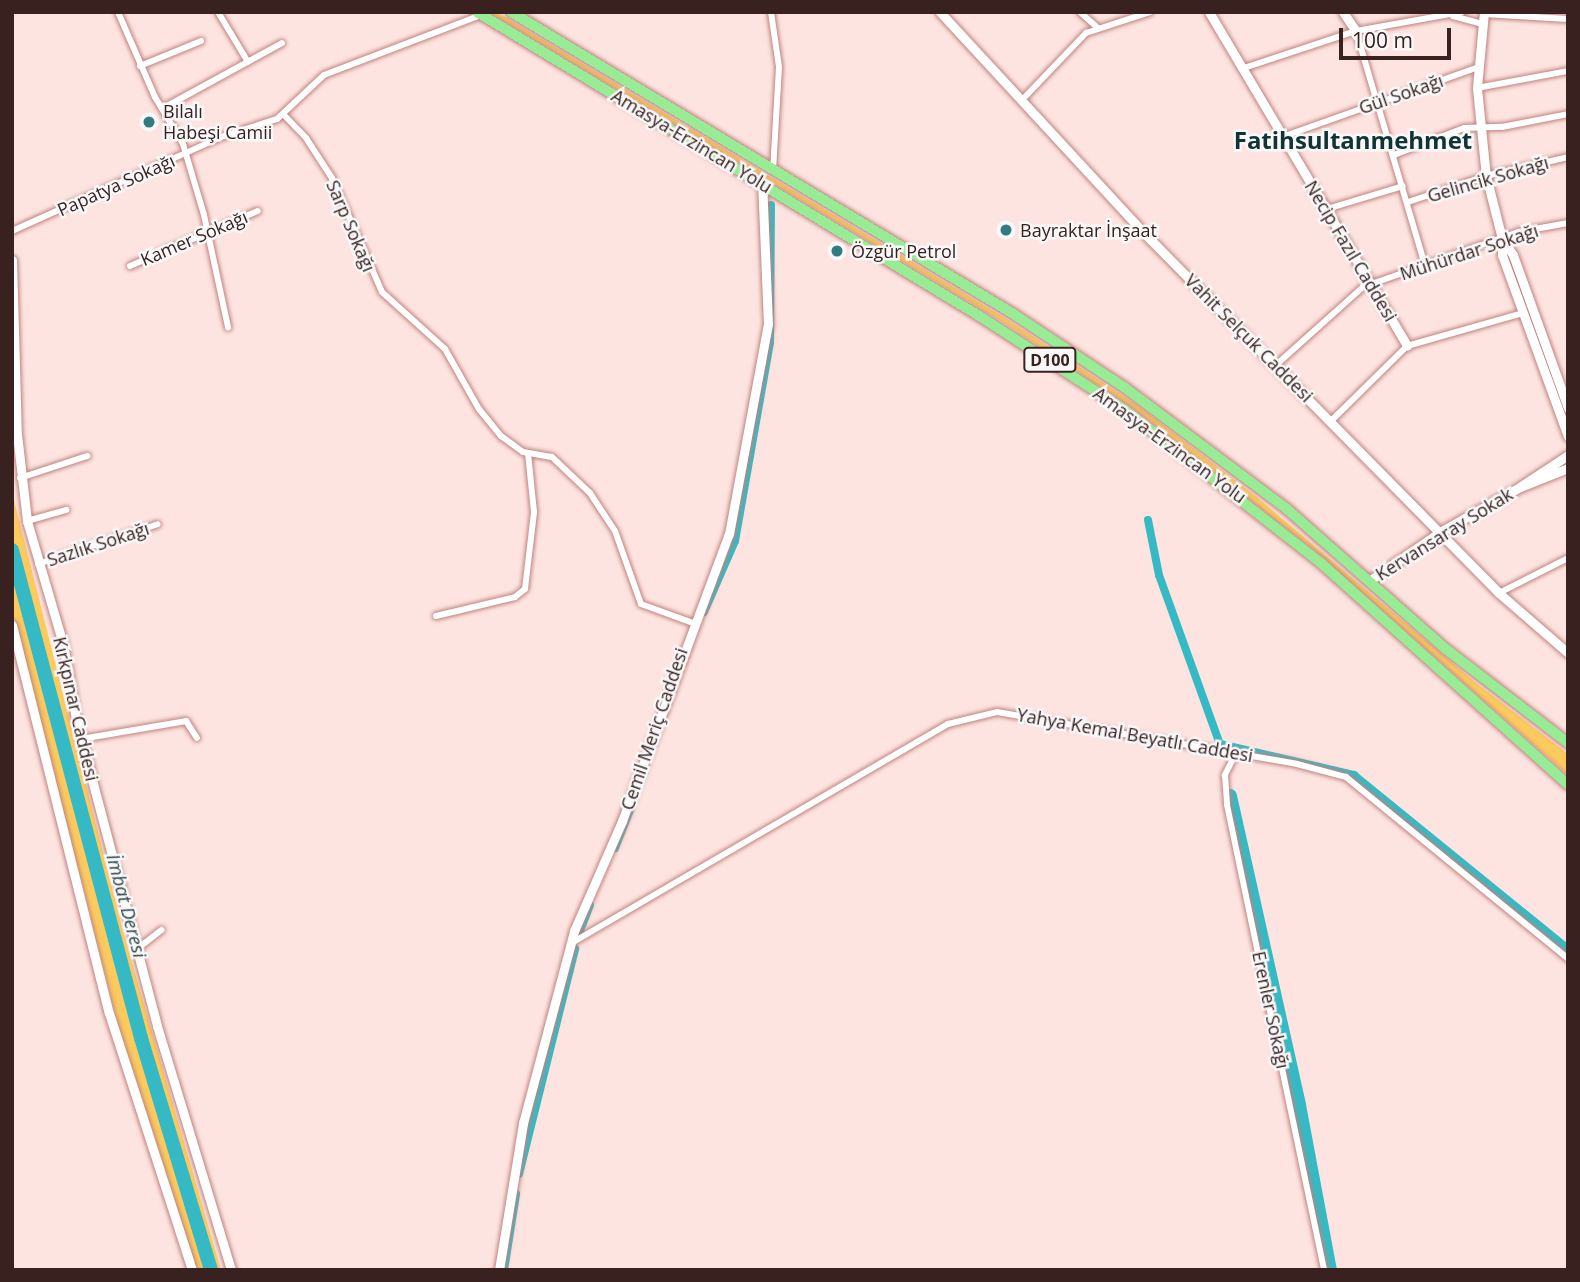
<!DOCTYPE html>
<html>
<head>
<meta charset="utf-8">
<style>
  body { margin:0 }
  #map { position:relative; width:1580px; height:1282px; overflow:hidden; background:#fee4e1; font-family:"Open Sans",sans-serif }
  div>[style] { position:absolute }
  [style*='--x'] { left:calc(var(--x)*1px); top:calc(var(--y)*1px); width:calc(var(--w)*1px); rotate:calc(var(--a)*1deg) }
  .green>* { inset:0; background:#fdca5e }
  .canal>* { height:8px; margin:-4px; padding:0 4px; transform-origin:4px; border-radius:4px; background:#35bac5 }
  .river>* { height:14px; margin:-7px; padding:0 7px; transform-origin:7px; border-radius:7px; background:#35bac5 }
  .roads { filter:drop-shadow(0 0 2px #bf837f) drop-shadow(0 0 2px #bf837f) }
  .street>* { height:6px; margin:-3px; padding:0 3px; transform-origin:3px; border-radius:3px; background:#fff }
  .secondary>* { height:9px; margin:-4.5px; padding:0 4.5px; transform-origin:4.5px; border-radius:4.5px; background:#fff }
  .highway>* { height:10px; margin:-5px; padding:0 5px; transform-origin:5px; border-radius:5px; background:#99ec96 }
  .dots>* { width:19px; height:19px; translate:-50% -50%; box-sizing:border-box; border:4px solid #f8f8f8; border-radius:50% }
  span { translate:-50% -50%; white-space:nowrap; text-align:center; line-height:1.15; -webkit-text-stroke:5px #f8f8f8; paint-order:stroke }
  .shield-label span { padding:2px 5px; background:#f8f8f8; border:2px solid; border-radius:5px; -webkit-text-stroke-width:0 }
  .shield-label { font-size:16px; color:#392120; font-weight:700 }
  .street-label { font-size:18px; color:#392120 }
  .poi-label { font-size:18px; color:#392120 }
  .left { translate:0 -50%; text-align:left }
  .water-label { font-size:19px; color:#2e4a4c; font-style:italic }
  .district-label { font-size:24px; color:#103336; font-weight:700 }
  .frame { position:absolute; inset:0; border:14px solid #392120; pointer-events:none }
  .scale { position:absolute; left:1339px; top:28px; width:112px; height:32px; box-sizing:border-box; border:4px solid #392120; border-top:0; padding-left:9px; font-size:21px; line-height:24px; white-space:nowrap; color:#392120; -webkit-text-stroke:5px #f8f8f8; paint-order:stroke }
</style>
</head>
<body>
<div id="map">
  <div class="green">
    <i style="clip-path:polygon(489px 12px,497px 12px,1005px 318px,1137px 405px,1258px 498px,1476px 683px,1568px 754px,1568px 775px,1318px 553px,1134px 409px,1001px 321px)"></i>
    <i style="clip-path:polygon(12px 492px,124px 935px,221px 1270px,197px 1270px,118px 1025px,12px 610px)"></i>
  </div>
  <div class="canal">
    <i style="--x:1148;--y:520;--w:56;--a:78.7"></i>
    <i style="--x:1159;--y:575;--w:180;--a:70.2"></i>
    <i style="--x:1220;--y:744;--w:138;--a:13"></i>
    <i style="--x:1354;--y:775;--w:276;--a:39.1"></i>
    <i style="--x:704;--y:612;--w:77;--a:-66.4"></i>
    <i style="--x:735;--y:541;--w:202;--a:-80"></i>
    <i style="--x:770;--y:342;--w:137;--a:-89.6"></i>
    <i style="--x:615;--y:848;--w:82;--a:-68.5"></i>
    <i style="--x:578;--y:936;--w:33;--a:-69"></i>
    <i style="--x:519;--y:1174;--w:232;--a:-76"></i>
    <i style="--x:504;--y:1270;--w:77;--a:-81"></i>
  </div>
  <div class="river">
    <i style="--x:12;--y:550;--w:505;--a:75.19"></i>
    <i style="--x:141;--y:1038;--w:242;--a:73.2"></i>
    <i style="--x:1230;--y:796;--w:317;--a:77.4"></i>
    <i style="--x:1299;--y:1105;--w:168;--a:79.4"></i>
  </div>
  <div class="roads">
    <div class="street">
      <i style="--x:118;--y:12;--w:93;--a:66.5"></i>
      <i style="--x:155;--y:97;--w:55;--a:59.2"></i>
      <i style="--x:183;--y:144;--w:74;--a:73.5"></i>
      <i style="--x:204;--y:215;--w:115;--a:77.9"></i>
      <i style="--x:218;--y:12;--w:58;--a:59"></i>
      <i style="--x:771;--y:12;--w:56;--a:81.7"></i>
      <i style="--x:779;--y:67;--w:103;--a:93.3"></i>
      <i style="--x:1080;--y:12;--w:24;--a:42"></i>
      <i style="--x:1484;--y:14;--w:84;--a:3.4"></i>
      <i style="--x:1453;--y:16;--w:31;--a:15"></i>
      <i style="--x:1356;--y:31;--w:244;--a:73.6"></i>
      <i style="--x:140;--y:66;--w:66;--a:-22.3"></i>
      <i style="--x:1244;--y:68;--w:118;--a:-18.3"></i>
      <i style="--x:1356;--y:31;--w:108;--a:-10.2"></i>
      <i style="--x:1477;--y:88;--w:93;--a:-10.6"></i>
      <i style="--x:1022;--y:100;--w:93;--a:-46.3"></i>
      <i style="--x:1086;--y:33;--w:67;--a:-18.2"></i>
      <i style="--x:167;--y:106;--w:131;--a:-28.7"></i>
      <i style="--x:284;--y:115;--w:32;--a:46"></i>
      <i style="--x:306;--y:138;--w:48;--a:57"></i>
      <i style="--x:332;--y:178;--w:124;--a:66.3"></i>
      <i style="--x:382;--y:292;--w:85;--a:42.1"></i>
      <i style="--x:445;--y:349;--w:69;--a:60.5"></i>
      <i style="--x:479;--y:409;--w:35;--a:51"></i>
      <i style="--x:501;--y:436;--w:27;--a:36"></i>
      <i style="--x:523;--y:452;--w:29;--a:10"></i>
      <i style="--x:552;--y:457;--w:52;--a:43.5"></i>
      <i style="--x:590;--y:493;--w:45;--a:56.7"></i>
      <i style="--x:615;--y:531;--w:77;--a:70.4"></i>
      <i style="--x:641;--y:604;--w:55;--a:20.1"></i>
      <i style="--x:1282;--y:137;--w:211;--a:-19.6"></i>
      <i style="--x:1394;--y:155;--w:75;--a:-21.1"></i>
      <i style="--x:1464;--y:128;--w:38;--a:-2"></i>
      <i style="--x:1502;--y:127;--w:67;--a:-11.1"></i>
      <i style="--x:1408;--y:202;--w:82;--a:-18.4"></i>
      <i style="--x:1486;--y:176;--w:84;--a:-13"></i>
      <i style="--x:1327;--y:209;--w:79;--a:-16.8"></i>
      <i style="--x:12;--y:231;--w:229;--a:-24.2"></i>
      <i style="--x:221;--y:137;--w:59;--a:-17.8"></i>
      <i style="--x:277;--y:119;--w:64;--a:-43.1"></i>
      <i style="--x:324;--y:75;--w:168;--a:-20.9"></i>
      <i style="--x:130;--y:266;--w:139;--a:-23.3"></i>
      <i style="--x:1276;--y:365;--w:117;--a:-41.9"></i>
      <i style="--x:1363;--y:287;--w:164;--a:-19.5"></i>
      <i style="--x:1518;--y:232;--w:51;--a:-10.2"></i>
      <i style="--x:1331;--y:421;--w:107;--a:-44.6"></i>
      <i style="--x:1407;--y:346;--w:121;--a:-15.9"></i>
      <i style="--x:20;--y:478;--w:71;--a:-18.2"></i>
      <i style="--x:27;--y:521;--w:41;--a:-15.8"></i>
      <i style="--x:38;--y:564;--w:126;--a:-18.4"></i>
      <i style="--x:1499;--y:593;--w:77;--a:-26.9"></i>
      <i style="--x:436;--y:616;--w:81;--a:-13.5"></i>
      <i style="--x:515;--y:597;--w:13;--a:-39"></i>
      <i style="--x:525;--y:589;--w:78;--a:-83.3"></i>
      <i style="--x:534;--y:512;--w:59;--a:-95.8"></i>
      <i style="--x:81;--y:739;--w:107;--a:-9.7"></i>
      <i style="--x:186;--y:721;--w:20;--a:57"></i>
      <i style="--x:1236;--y:753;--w:25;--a:117"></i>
      <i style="--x:1225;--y:775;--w:30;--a:86"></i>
      <i style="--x:1227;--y:805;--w:475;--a:78.2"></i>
      <i style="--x:570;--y:944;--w:437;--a:-30.2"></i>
      <i style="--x:948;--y:724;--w:50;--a:-13.8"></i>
      <i style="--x:997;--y:712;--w:304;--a:9.8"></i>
      <i style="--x:1297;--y:764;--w:51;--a:14.9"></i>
      <i style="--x:1346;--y:777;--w:287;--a:39.3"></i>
      <i style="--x:137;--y:949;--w:31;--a:-38"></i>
    </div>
    <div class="secondary">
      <i style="--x:940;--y:12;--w:299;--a:47.3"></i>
      <i style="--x:1143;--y:232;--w:507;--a:45.4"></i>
      <i style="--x:1499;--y:593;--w:91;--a:41"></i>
      <i style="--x:1209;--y:12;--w:388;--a:59.3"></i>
      <i style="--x:1343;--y:12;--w:23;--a:56"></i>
      <i style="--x:1484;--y:12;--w:76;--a:95.3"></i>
      <i style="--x:1477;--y:88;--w:88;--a:84.2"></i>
      <i style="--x:1486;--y:176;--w:65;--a:75.7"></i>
      <i style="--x:1502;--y:239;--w:16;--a:90"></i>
      <i style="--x:1502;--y:255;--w:193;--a:70"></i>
      <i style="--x:1502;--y:239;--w:19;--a:55"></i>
      <i style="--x:1513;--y:255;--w:163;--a:70.2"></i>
      <i style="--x:12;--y:260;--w:174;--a:88.4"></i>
      <i style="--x:17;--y:434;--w:88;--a:83.4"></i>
      <i style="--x:27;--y:521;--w:128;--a:73.7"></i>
      <i style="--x:63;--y:644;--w:76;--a:80.2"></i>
      <i style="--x:76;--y:719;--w:318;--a:75.2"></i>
      <i style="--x:157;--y:1026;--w:255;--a:73.1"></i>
      <i style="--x:1521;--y:486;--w:56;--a:-33.4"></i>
      <i style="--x:1369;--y:581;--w:86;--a:-34.6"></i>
      <i style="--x:1440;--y:532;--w:92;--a:-29.4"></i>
      <i style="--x:1520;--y:487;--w:52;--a:-21.6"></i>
      <i style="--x:12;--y:625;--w:400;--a:76"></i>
      <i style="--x:109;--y:1013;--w:270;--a:72.1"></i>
      <i style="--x:499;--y:1270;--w:149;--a:-80.7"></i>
      <i style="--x:523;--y:1123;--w:199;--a:-75.1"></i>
      <i style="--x:574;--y:931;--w:120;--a:-66.4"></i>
      <i style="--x:622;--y:821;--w:306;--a:-69.6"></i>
      <i style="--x:729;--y:534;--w:214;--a:-79.5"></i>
      <i style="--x:768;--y:324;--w:141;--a:-92.4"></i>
    </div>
    <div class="highway">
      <i style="--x:477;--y:12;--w:589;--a:31.18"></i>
      <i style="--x:981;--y:317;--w:171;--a:32.9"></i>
      <i style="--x:1125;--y:410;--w:249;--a:38"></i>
      <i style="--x:1321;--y:563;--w:332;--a:41.9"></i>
      <i style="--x:511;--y:12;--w:584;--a:31"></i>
      <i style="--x:1012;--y:313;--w:134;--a:33.5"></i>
      <i style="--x:1124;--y:387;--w:204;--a:36.8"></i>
      <i style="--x:1287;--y:509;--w:212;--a:41.4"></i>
      <i style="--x:1446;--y:649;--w:154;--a:37.6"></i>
    </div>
  </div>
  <div class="dots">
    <i style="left:149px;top:122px;background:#327b82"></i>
    <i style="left:1006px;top:230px;background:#327b82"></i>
    <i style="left:837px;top:251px;background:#327b82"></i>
  </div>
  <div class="shield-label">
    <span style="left:1050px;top:360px">D100</span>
  </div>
  <div class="street-label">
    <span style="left:1401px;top:94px;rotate:-19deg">Gül Sokağı</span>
    <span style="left:692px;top:141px;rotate:31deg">Amasya-Erzincan Yolu</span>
    <span style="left:1488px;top:179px;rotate:-16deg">Gelincik Sokağı</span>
    <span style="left:116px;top:185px;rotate:-24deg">Papatya Sokağı</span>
    <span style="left:351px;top:226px;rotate:67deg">Sarp Sokağı</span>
    <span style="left:194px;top:238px;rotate:-23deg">Kamer Sokağı</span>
    <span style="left:1351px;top:251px;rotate:59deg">Necip Fazıl Caddesi</span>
    <span style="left:1469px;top:252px;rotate:-18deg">Mühürdar Sokağı</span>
    <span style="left:1249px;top:338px;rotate:45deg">Vahit Selçuk Caddesi</span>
    <span style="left:1170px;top:445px;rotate:36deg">Amasya-Erzincan Yolu</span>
    <span style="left:1444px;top:534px;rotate:-32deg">Kervansaray Sokak</span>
    <span style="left:98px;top:544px;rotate:-18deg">Sazlık Sokağı</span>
    <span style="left:76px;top:709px;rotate:77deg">Kırkpınar Caddesi</span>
    <span style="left:654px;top:729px;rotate:-71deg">Cemil Meriç Caddesi</span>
    <span style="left:1135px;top:735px;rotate:10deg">Yahya Kemal Beyatlı Caddesi</span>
    <span style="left:1271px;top:1010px;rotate:78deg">Erenler Sokağı</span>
  </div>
  <div class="poi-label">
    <span class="left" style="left:163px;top:122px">Bilalı<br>Habeşi Camii</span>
    <span class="left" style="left:1020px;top:230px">Bayraktar İnşaat</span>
    <span class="left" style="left:851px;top:251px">Özgür Petrol</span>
  </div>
  <div class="water-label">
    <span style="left:126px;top:906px;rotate:75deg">İmbat Deresi</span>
  </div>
  <div class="district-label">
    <span style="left:1353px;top:140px">Fatihsultanmehmet</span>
  </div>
  <div class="frame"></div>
  <div class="scale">100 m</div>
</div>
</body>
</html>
